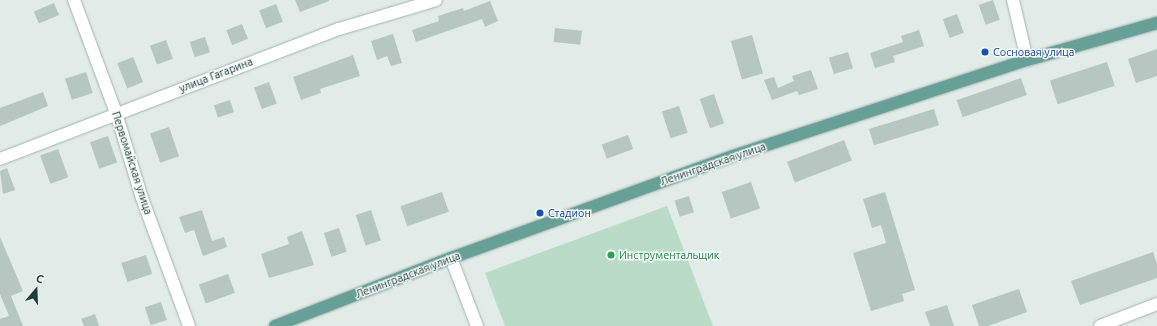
<!DOCTYPE html>
<html>
<head>
<meta charset="utf-8">
<style>
  body { margin:0 }
  #map { position:relative; width:1157px; height:326px; overflow:hidden; background:#e1ebe7; font-family:Ubuntu,sans-serif }
  div>[style] { position:absolute }
  [style*='--x'] { left:calc(var(--x)*1px); top:calc(var(--y)*1px); width:calc(var(--w)*1px); rotate:calc(var(--a)*1deg) }
  .green>* { inset:0; background:#badcc6 }
  .building>* { inset:0; background:#b6c6c1; transform-origin:0 0 }
  .roads { filter:drop-shadow(0 0 1px #a4b3af) drop-shadow(0 0 1px #a4b3af) }
  .street>* { height:12px; margin:-6px; padding:0 6px; transform-origin:6px; border-radius:6px; background:#fff }
  .secondary>* { height:12px; margin:-6px; padding:0 6px; transform-origin:6px; border-radius:6px; background:#fff }
  .primary>* { height:12px; margin:-6px; padding:0 6px; transform-origin:6px; border-radius:6px; background:#66a096 }
  .dots>* { width:11px; height:11px; translate:-50% -50%; box-sizing:border-box; border:2px solid #f1f8f5; border-radius:50% }
  span { translate:-50% -50%; white-space:nowrap; text-align:center; line-height:1.15; -webkit-text-stroke:3px #f1f8f5; paint-order:stroke }
  .transit-label { font-size:11px; color:#164399 }
  .left { translate:0 -50%; text-align:left }
  .street-label { font-size:11px; color:#213b37 }
  .leisure-label { font-size:11px; color:#27864d }
  .north { position:absolute; left:16px; top:270px; width:40px; height:40px; -webkit-text-stroke:3px #f1f8f5; paint-order:stroke; rotate:19deg; font-size:11px; font-weight:700; line-height:16px; text-align:center; color:#213b37 }
  .north::after { content:''; display:block; margin:auto; width:14px; height:18px; background:#213b37; clip-path:polygon(50% 0,100% 100%,50% 72%,0 100%) }
</style>
</head>
<body>
<div id="map">
  <div class="green">
    <i style="clip-path:polygon(667px 206px,713px 326px,505px 326px,485px 273px)"></i>
  </div>
  <div class="building">
    <i style="clip-path:polygon(295px 0,329px 0,329px 1px,300px 12px)"></i>
    <i style="left:993px;top:0;width:21px;height:15px;rotate:71deg"></i>
    <i style="clip-path:polygon(490px 1px,498px 21px,485px 27px,482px 19px,416px 42px,412px 30px,439px 21px,438px 16px,463px 8px,464px 11px)"></i>
    <i style="left:54px;top:3px;width:13px;height:22px;rotate:67deg"></i>
    <i style="left:276px;top:4px;width:19px;height:18px;rotate:69deg"></i>
    <i style="left:957px;top:14px;width:20px;height:15px;rotate:70deg"></i>
    <i style="left:242px;top:24px;width:16px;height:17px;rotate:68deg"></i>
    <i style="left:555px;top:28px;width:27px;height:14px;rotate:6deg"></i>
    <i style="clip-path:polygon(919px 30px,924px 46px,893px 56px,895px 62px,875px 68px,870px 53px,903px 42px,901px 36px)"></i>
    <i style="clip-path:polygon(393px 34px,402px 63px,391px 66px,387px 56px,377px 60px,371px 41px)"></i>
    <i style="left:752px;top:35px;width:40px;height:22px;rotate:74deg"></i>
    <i style="left:205px;top:37px;width:16px;height:16px;rotate:72deg"></i>
    <i style="left:166px;top:40px;width:20px;height:17px;rotate:70deg"></i>
    <i style="clip-path:polygon(1157px 49px,1157px 76px,1136px 83px,1128px 59px)"></i>
    <i style="left:848px;top:52px;width:17px;height:20px;rotate:73deg"></i>
    <i style="clip-path:polygon(353px 55px,360px 76px,320px 89px,321px 93px,301px 100px,293px 77px)"></i>
    <i style="left:133px;top:57px;width:27px;height:17px;rotate:68deg"></i>
    <i style="left:1107px;top:62px;width:25px;height:60px;rotate:72deg"></i>
    <i style="clip-path:polygon(811px 70px,818px 89px,799px 95px,797px 91px,772px 100px,764px 80px,774px 77px,778px 88px,794px 81px,792px 76px)"></i>
    <i style="left:86px;top:72px;width:22px;height:22px;rotate:72deg"></i>
    <i style="left:1021px;top:78px;width:18px;height:68px;rotate:71deg"></i>
    <i style="left:269px;top:82px;width:23px;height:16px;rotate:70deg"></i>
    <i style="clip-path:polygon(43px 92px,48px 106px,0 126px,0 108px)"></i>
    <i style="left:714px;top:94px;width:31px;height:15px;rotate:71deg"></i>
    <i style="left:230px;top:100px;width:13px;height:17px;rotate:72deg"></i>
    <i style="left:679px;top:106px;width:28px;height:18px;rotate:72deg"></i>
    <i style="left:934px;top:109px;width:17px;height:68px;rotate:73deg"></i>
    <i style="left:169px;top:127px;width:31px;height:20px;rotate:71deg"></i>
    <i style="left:628px;top:135px;width:15px;height:28px;rotate:70deg"></i>
    <i style="left:108px;top:136px;width:28px;height:19px;rotate:71deg"></i>
    <i style="left:844px;top:140px;width:22px;height:61px;rotate:69deg"></i>
    <i style="left:58px;top:149px;width:30px;height:19px;rotate:70deg"></i>
    <i style="clip-path:polygon(7px 168px,15px 190px,3px 194px,0 171px)"></i>
    <i style="left:751px;top:182px;width:28px;height:31px;rotate:71deg"></i>
    <i style="left:442px;top:192px;width:21px;height:44px;rotate:71deg"></i>
    <i style="clip-path:polygon(885px 192px,915px 290px,902px 294px,904px 301px,871px 311px,853px 253px,886px 243px,881px 225px,872px 228px,863px 199px)"></i>
    <i style="left:689px;top:196px;width:17px;height:15px;rotate:73deg"></i>
    <i style="clip-path:polygon(202px 210px,212px 241px,224px 237px,227px 247px,203px 256px,194px 230px,185px 233px,179px 217px)"></i>
    <i style="left:371px;top:210px;width:32px;height:16px;rotate:72deg"></i>
    <i style="left:339px;top:228px;width:25px;height:16px;rotate:72deg"></i>
    <i style="clip-path:polygon(302px 231px,314px 265px,269px 278px,261px 254px,289px 244px,287px 237px)"></i>
    <i style="clip-path:polygon(0 237px,23px 291px,11px 296px,23px 326px,0 326px,0 319px,9px 316px,0 294px)"></i>
    <i style="clip-path:polygon(1153px 252px,1157px 264px,1157px 278px,1080px 305px,1071px 281px)"></i>
    <i style="left:146px;top:255px;width:20px;height:26px;rotate:72deg"></i>
    <i style="left:228px;top:274px;width:20px;height:31px;rotate:70deg"></i>
    <i style="clip-path:polygon(1019px 289px,1027px 312px,988px 326px,979px 326px,972px 305px)"></i>
    <i style="left:161px;top:302px;width:19px;height:17px;rotate:72deg"></i>
    <i style="clip-path:polygon(947px 305px,954px 326px,930px 326px,925px 312px)"></i>
    <i style="clip-path:polygon(95px 314px,99px 326px,84px 326px,81px 319px)"></i>
  </div>
  <div class="roads">
    <div class="street">
      <i style="--x:74;--y:0;--w:121;--a:69.6"></i>
      <i style="--x:116;--y:113;--w:89;--a:73"></i>
      <i style="--x:142;--y:198;--w:136;--a:69.8"></i>
      <i style="--x:1013;--y:0;--w:62;--a:76.9"></i>
      <i style="--x:0;--y:159;--w:363;--a:-21"></i>
      <i style="--x:339;--y:29;--w:101;--a:-16.6"></i>
      <i style="--x:1100;--y:326;--w:61;--a:-21.1"></i>
    </div>
    <div class="secondary">
      <i style="--x:451;--y:258;--w:73;--a:69.1"></i>
    </div>
    <div class="primary">
      <i style="--x:275;--y:326;--w:189;--a:-21.1"></i>
      <i style="--x:451;--y:258;--w:300;--a:-19.9"></i>
      <i style="--x:733;--y:156;--w:309;--a:-18.1"></i>
      <i style="--x:1027;--y:60;--w:135;--a:-15.9"></i>
    </div>
  </div>
  <div class="dots">
    <i style="left:985px;top:52px;background:#1a4fb4"></i>
    <i style="left:540px;top:213px;background:#1a4fb4"></i>
    <i style="left:611px;top:255px;background:#2e9e5b"></i>
  </div>
  <div class="transit-label">
    <span class="left" style="left:993px;top:52px">Сосновая улица</span>
    <span class="left" style="left:548px;top:213px">Стадион</span>
  </div>
  <div class="street-label">
    <span style="left:216px;top:75px;rotate:-21deg">улица Гагарина</span>
    <span style="left:132px;top:163px;rotate:72deg">Первомайская улица</span>
    <span style="left:713px;top:164px;rotate:-19deg">Ленинградская улица</span>
    <span style="left:408px;top:275px;rotate:-21deg">Ленинградская улица</span>
  </div>
  <div class="leisure-label">
    <span class="left" style="left:619px;top:255px">Инструментальщик</span>
  </div>
  <div class="north">С</div>
</div>
</body>
</html>
